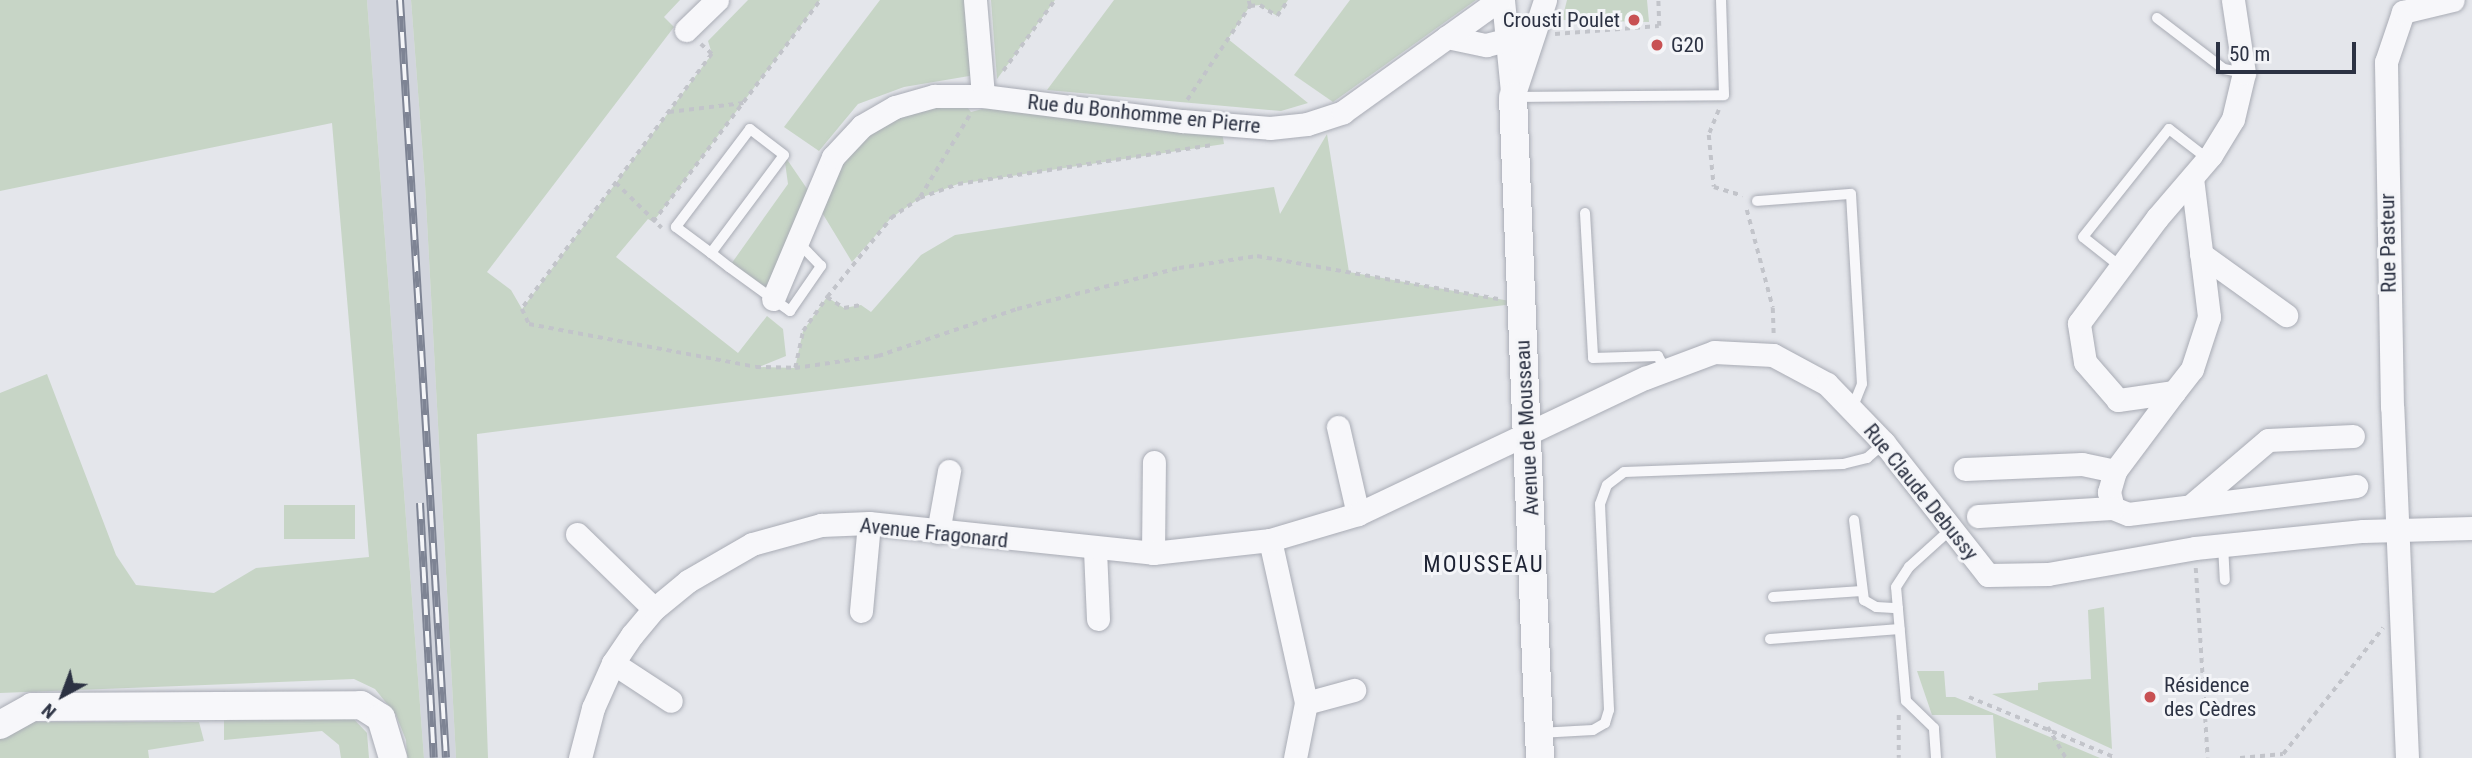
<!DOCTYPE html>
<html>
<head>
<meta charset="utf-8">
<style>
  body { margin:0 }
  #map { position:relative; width:2472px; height:758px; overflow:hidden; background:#e4e6eb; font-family:"Roboto Condensed",sans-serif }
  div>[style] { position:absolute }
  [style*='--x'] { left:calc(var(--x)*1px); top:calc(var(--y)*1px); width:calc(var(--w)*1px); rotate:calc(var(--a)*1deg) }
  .built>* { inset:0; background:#d2d5dd }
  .green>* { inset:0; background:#c7d5c6; transform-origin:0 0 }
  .path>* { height:3.5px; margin-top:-1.75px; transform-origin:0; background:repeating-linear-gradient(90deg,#c2c4ca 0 5px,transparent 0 10px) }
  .roads { filter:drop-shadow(0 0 2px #a9acb5) drop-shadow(0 0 2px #a9acb5) }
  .service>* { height:10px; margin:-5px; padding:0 5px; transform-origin:5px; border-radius:5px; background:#f7f7fa }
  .minor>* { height:23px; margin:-11.5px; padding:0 11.5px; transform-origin:11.5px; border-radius:11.5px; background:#f7f7fa }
  .tertiary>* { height:28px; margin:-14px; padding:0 14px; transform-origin:14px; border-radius:14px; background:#f7f7fa }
  .rail>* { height:8px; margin-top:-4px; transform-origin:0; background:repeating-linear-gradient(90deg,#f4f5f8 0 16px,#7e8494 0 32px); box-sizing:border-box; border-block:2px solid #7e8494 }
  .dots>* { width:19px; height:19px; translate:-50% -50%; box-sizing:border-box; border:4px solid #f4f5f8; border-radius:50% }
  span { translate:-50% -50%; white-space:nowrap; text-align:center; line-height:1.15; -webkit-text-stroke:6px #f4f5f8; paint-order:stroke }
  .poi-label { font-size:21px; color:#2c3243 }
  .right { translate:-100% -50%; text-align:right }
  .left { translate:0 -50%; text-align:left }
  .street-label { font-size:21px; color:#2c3243 }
  .neighbourhood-label { font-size:23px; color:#1e2334; letter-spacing:2px }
  .north { position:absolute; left:28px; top:660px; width:70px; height:70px; -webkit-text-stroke:5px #f4f5f8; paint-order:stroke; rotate:221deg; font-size:19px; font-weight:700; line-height:28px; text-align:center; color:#2c3243 }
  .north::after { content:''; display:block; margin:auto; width:24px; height:32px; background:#2c3243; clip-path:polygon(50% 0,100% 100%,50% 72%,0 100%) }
  .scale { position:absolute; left:2216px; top:42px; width:140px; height:32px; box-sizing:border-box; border:4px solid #2c3243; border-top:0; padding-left:9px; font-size:21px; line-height:24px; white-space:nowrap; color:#2c3243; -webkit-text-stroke:5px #f4f5f8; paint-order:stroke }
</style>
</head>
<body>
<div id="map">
  <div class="built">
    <i style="clip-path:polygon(367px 0,411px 0,425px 184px,456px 758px,424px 758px)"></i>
  </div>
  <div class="green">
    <i style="clip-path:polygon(0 0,367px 0,424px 758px,407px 758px,406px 740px,396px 715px,375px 689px,354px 679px,0 693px,0 393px,47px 374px,116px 555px,136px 585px,214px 593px,256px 568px,369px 557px,332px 123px,0 191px)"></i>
    <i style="clip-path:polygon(411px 0,680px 0,664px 17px,674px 27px,487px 272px,511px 290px,522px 309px,712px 54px,708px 41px,748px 0,820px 0,653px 222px,648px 219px,616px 257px,738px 353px,767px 316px,783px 329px,786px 356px,759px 367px,795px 368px,803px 331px,827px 297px,844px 308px,861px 305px,871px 312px,921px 255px,955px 235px,1274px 187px,1280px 214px,1327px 134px,1349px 272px,1521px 303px,477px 434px,488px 758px,456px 758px,425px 184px)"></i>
    <i style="clip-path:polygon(880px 0,975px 0,981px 74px,904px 87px,858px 104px,819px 151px,784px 127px)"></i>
    <i style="clip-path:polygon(991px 0,1055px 0,997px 79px)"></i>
    <i style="clip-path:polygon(1114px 0,1288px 0,1277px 16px,1260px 5px,1250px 6px,1228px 39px,1308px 103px,1281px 111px,1047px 90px)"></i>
    <i style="clip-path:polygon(1350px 0,1476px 0,1333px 102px,1294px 75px)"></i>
    <i style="clip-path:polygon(1567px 0,1647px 0,1649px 22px,1562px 20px)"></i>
    <i style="clip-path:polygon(958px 96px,971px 112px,990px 107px,1222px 132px,1224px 144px,958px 184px,920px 198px,891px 218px,852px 262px,815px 201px,773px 299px,729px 267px,788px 184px,784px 155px,814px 199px,862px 126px)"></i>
    <i style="left:355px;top:505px;width:34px;height:71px;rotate:90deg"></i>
    <i style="clip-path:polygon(2104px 607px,2112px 749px,1992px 694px,2038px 690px,2038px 683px,2043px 682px,2091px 679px,2088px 610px)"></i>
    <i style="clip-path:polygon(1917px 671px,1944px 671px,1946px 697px,1955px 697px,2100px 758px,1996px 758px,1993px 715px,1932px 715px)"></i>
    <i style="clip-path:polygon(350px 715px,367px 733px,369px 758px,341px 758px,339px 745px,322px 731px,224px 740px,224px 717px)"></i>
    <i style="clip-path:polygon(34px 722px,199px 722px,204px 741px,148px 750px,149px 758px,0 758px,0 737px)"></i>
  </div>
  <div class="path">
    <i style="--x:1250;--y:6;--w:10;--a:-6"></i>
    <i style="--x:1260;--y:5;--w:20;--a:33"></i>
    <i style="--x:1277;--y:16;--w:19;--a:-55"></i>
    <i style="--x:1555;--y:34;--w:104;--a:-4.4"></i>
    <i style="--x:1659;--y:26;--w:26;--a:-92"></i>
    <i style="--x:701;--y:44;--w:15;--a:42"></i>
    <i style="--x:712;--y:54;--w:318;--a:126.7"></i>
    <i style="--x:522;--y:309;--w:17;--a:65"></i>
    <i style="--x:529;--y:324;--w:231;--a:10.7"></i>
    <i style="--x:756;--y:367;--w:39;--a:1"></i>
    <i style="--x:795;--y:368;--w:84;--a:-8.2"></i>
    <i style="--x:878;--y:356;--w:147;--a:-18.7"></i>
    <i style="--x:1017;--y:309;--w:167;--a:-14.2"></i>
    <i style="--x:1179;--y:268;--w:79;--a:-8.7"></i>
    <i style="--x:1257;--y:256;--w:245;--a:10.1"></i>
    <i style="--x:1003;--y:71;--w:88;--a:-53.8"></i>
    <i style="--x:1187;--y:100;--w:113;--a:-56.2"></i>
    <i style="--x:1250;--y:6;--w:6;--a:-108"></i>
    <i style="--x:1719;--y:110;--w:27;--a:112"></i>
    <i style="--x:1709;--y:135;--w:52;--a:84.5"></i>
    <i style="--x:1714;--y:187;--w:30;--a:17"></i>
    <i style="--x:669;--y:112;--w:75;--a:-6.9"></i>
    <i style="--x:616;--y:183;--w:64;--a:44.4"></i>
    <i style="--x:920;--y:197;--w:95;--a:-58.8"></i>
    <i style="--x:1747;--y:210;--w:101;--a:75.1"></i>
    <i style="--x:1773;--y:308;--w:28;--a:88"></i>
    <i style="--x:653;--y:222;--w:278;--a:-53"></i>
    <i style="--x:827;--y:297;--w:20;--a:33"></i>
    <i style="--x:844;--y:308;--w:17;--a:-10"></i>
    <i style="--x:795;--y:368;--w:38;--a:-78"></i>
    <i style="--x:803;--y:331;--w:42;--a:-54.8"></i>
    <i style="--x:827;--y:297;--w:102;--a:-51"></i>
    <i style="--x:891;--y:218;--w:35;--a:-35"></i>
    <i style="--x:920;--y:198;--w:40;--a:-20.2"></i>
    <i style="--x:958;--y:184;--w:259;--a:-8.7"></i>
    <i style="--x:2196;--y:568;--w:190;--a:86.4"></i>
    <i style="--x:1969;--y:697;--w:159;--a:22.5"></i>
    <i style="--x:1899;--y:715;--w:43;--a:90"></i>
    <i style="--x:2048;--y:727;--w:36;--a:60"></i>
    <i style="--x:2240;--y:758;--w:43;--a:-5.3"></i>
    <i style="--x:2283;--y:754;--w:161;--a:-51.6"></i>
  </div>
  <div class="roads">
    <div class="service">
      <i style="--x:2157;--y:18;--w:84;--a:37.3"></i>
      <i style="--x:2224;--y:69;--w:20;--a:11"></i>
      <i style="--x:1515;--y:97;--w:209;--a:-0.5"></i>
      <i style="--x:1724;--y:95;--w:95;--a:-91.8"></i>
      <i style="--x:1757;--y:201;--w:94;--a:-4.3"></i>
      <i style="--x:1851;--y:194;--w:190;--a:86.7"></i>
      <i style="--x:1862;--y:384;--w:27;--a:112"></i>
      <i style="--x:1585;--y:213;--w:145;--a:86.8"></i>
      <i style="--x:1593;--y:358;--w:65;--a:-1.8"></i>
      <i style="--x:1658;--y:356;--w:17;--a:62"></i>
      <i style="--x:711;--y:253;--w:122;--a:-53.3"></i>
      <i style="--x:784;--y:155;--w:43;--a:-142.6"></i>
      <i style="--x:750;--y:129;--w:123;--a:127.1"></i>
      <i style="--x:676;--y:227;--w:44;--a:36.6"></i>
      <i style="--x:711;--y:253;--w:23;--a:38"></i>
      <i style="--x:729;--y:267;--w:54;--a:36"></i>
      <i style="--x:773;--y:299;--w:21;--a:35"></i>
      <i style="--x:790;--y:311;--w:55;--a:-55.4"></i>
      <i style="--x:821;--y:266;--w:35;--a:-134"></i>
      <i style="--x:2121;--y:267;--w:48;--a:-141.7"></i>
      <i style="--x:2083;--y:237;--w:138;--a:-51.5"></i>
      <i style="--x:2169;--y:129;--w:49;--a:37.6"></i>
      <i style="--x:1854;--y:520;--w:81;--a:82.9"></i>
      <i style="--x:1864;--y:600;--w:14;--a:30"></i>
      <i style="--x:1876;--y:607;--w:22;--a:3"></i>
      <i style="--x:2223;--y:545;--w:35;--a:87"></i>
      <i style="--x:1773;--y:597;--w:89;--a:-3.9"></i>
      <i style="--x:1770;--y:639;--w:130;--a:-4.4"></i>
      <i style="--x:1539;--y:733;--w:54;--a:-3.2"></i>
      <i style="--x:1593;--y:730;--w:14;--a:-30"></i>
      <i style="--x:1605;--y:723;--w:14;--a:-73"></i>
      <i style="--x:1609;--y:710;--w:206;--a:-92.5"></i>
      <i style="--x:1600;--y:504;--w:20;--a:-70"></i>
      <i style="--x:1607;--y:485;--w:21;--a:-37"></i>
      <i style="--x:1624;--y:472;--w:219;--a:-2.1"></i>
      <i style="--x:1843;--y:464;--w:25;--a:-14"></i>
      <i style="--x:1867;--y:458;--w:23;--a:-41"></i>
      <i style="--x:1936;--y:758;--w:30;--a:-94"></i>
      <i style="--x:1934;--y:728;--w:39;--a:-136"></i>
      <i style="--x:1906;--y:701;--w:114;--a:-95"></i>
      <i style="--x:1896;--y:587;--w:24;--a:-57"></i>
      <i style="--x:1909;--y:567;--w:57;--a:-42.1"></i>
    </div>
    <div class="minor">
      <i style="--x:975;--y:0;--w:96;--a:85.2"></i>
      <i style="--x:1503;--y:0;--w:91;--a:84.4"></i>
      <i style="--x:686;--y:30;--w:43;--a:-44.1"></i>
      <i style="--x:1447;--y:37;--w:40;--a:12"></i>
      <i style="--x:1486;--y:45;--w:34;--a:-14"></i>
      <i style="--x:1513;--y:97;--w:102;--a:-71.7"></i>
      <i style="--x:2192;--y:178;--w:140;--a:83"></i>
      <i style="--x:2209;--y:317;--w:55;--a:108.1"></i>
      <i style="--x:2192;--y:369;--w:29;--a:128"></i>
      <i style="--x:2174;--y:392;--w:57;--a:171.9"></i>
      <i style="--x:2118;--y:400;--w:50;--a:-131"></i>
      <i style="--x:2085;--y:362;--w:39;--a:-99"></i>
      <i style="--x:2079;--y:323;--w:131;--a:-53.4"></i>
      <i style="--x:2157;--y:218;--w:83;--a:-49.4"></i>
      <i style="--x:2211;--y:155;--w:42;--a:-58.6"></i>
      <i style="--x:2233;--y:119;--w:47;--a:-76.6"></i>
      <i style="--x:2244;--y:73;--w:74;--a:-98.6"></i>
      <i style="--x:2201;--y:254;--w:105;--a:35.7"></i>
      <i style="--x:773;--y:299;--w:154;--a:-67.1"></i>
      <i style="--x:833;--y:157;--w:42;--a:-46.9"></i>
      <i style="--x:862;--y:126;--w:38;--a:-30"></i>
      <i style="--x:895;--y:107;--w:41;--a:-15.8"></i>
      <i style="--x:934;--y:96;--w:49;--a:0"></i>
      <i style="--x:983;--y:96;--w:201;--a:7.2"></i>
      <i style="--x:1182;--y:121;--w:88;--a:4.5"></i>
      <i style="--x:1270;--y:128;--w:37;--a:-6"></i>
      <i style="--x:1307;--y:124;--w:38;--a:-18"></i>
      <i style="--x:1343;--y:112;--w:192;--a:-35.7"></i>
      <i style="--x:2174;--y:392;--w:99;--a:126.8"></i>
      <i style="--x:2115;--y:471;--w:22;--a:106"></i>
      <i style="--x:2109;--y:492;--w:16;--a:76"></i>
      <i style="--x:2113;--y:508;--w:16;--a:22"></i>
      <i style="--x:2128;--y:514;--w:230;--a:-7"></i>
      <i style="--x:1338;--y:427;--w:89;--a:77.1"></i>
      <i style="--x:1965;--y:469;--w:117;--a:-2.4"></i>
      <i style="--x:2082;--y:464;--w:34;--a:12"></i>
      <i style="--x:2194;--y:503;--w:97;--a:-40.4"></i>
      <i style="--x:2268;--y:440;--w:85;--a:-2.7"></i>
      <i style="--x:1978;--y:516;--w:135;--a:-3.4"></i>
      <i style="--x:938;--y:532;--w:62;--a:-79.8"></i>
      <i style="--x:577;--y:534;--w:107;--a:44.2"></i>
      <i style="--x:1270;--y:540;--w:167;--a:77.5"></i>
      <i style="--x:1306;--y:703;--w:56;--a:101.3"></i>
      <i style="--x:1095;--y:550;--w:69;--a:87.5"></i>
      <i style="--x:1153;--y:553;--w:91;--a:-89.4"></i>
      <i style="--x:861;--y:611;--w:88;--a:-84.8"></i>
      <i style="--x:613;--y:663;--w:69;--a:33.2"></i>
      <i style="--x:1306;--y:703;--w:50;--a:-15.2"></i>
      <i style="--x:580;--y:758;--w:52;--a:-75.4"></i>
      <i style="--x:593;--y:708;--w:49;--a:-66"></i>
      <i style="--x:613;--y:663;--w:34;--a:-56"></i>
      <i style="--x:632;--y:635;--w:34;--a:-50"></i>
      <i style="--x:654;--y:609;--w:44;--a:-39.5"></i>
      <i style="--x:688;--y:581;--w:74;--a:-30"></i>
      <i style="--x:752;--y:544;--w:72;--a:-15.4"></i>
      <i style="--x:821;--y:525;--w:48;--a:-2.4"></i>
      <i style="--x:869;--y:523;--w:286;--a:6"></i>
      <i style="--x:1153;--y:553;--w:118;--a:-6.3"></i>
      <i style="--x:1270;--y:540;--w:92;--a:-16.5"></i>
      <i style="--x:1358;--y:514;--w:318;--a:-25.4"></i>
      <i style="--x:1645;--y:378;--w:74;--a:-20.6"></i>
      <i style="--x:1714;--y:352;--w:59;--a:2.9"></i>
      <i style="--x:1773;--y:355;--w:61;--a:28.2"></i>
      <i style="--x:1827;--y:384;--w:82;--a:46"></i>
      <i style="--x:1884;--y:443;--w:168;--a:51.8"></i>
      <i style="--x:1988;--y:575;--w:60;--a:-1"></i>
      <i style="--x:2048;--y:574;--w:149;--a:-10"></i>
      <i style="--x:2195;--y:548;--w:169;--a:-5.8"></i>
      <i style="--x:2363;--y:531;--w:109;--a:-1.6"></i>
      <i style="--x:2407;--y:758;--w:351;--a:-92.4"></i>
      <i style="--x:2392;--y:407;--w:345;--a:-91"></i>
      <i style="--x:2386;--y:62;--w:53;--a:-71.2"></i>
      <i style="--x:2403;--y:12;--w:51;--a:-13.5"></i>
    </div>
    <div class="tertiary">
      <i style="--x:1513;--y:97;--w:662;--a:87.66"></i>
      <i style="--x:0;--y:725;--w:37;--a:-29"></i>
      <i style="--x:32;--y:707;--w:329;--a:-0.3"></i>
      <i style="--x:361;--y:705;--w:24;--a:33"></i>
      <i style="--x:381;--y:718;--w:42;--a:73.3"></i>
    </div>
  </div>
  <div class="rail">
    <i style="--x:400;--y:0;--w:759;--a:86.53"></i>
    <i style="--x:420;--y:503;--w:255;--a:86.9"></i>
  </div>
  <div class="dots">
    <i style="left:1634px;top:20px;background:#c85153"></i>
    <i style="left:1657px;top:45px;background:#c85153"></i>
    <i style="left:2150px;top:697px;background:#c85153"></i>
  </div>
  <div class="poi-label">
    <span class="right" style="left:1620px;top:20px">Crousti Poulet</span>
    <span class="left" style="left:1671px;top:45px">G20</span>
    <span class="left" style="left:2164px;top:697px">Résidence<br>des Cèdres</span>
  </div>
  <div class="street-label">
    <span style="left:1144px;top:114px;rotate:6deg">Rue du Bonhomme en Pierre</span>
    <span style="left:2388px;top:243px;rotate:-91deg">Rue Pasteur</span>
    <span style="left:1527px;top:428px;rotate:-93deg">Avenue de Mousseau</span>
    <span style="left:1921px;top:492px;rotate:51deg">Rue Claude Debussy</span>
    <span style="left:934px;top:533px;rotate:6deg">Avenue Fragonard</span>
  </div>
  <div class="neighbourhood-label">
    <span style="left:1484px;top:565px">MOUSSEAU</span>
  </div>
  <div class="north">N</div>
  <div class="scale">50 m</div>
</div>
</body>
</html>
